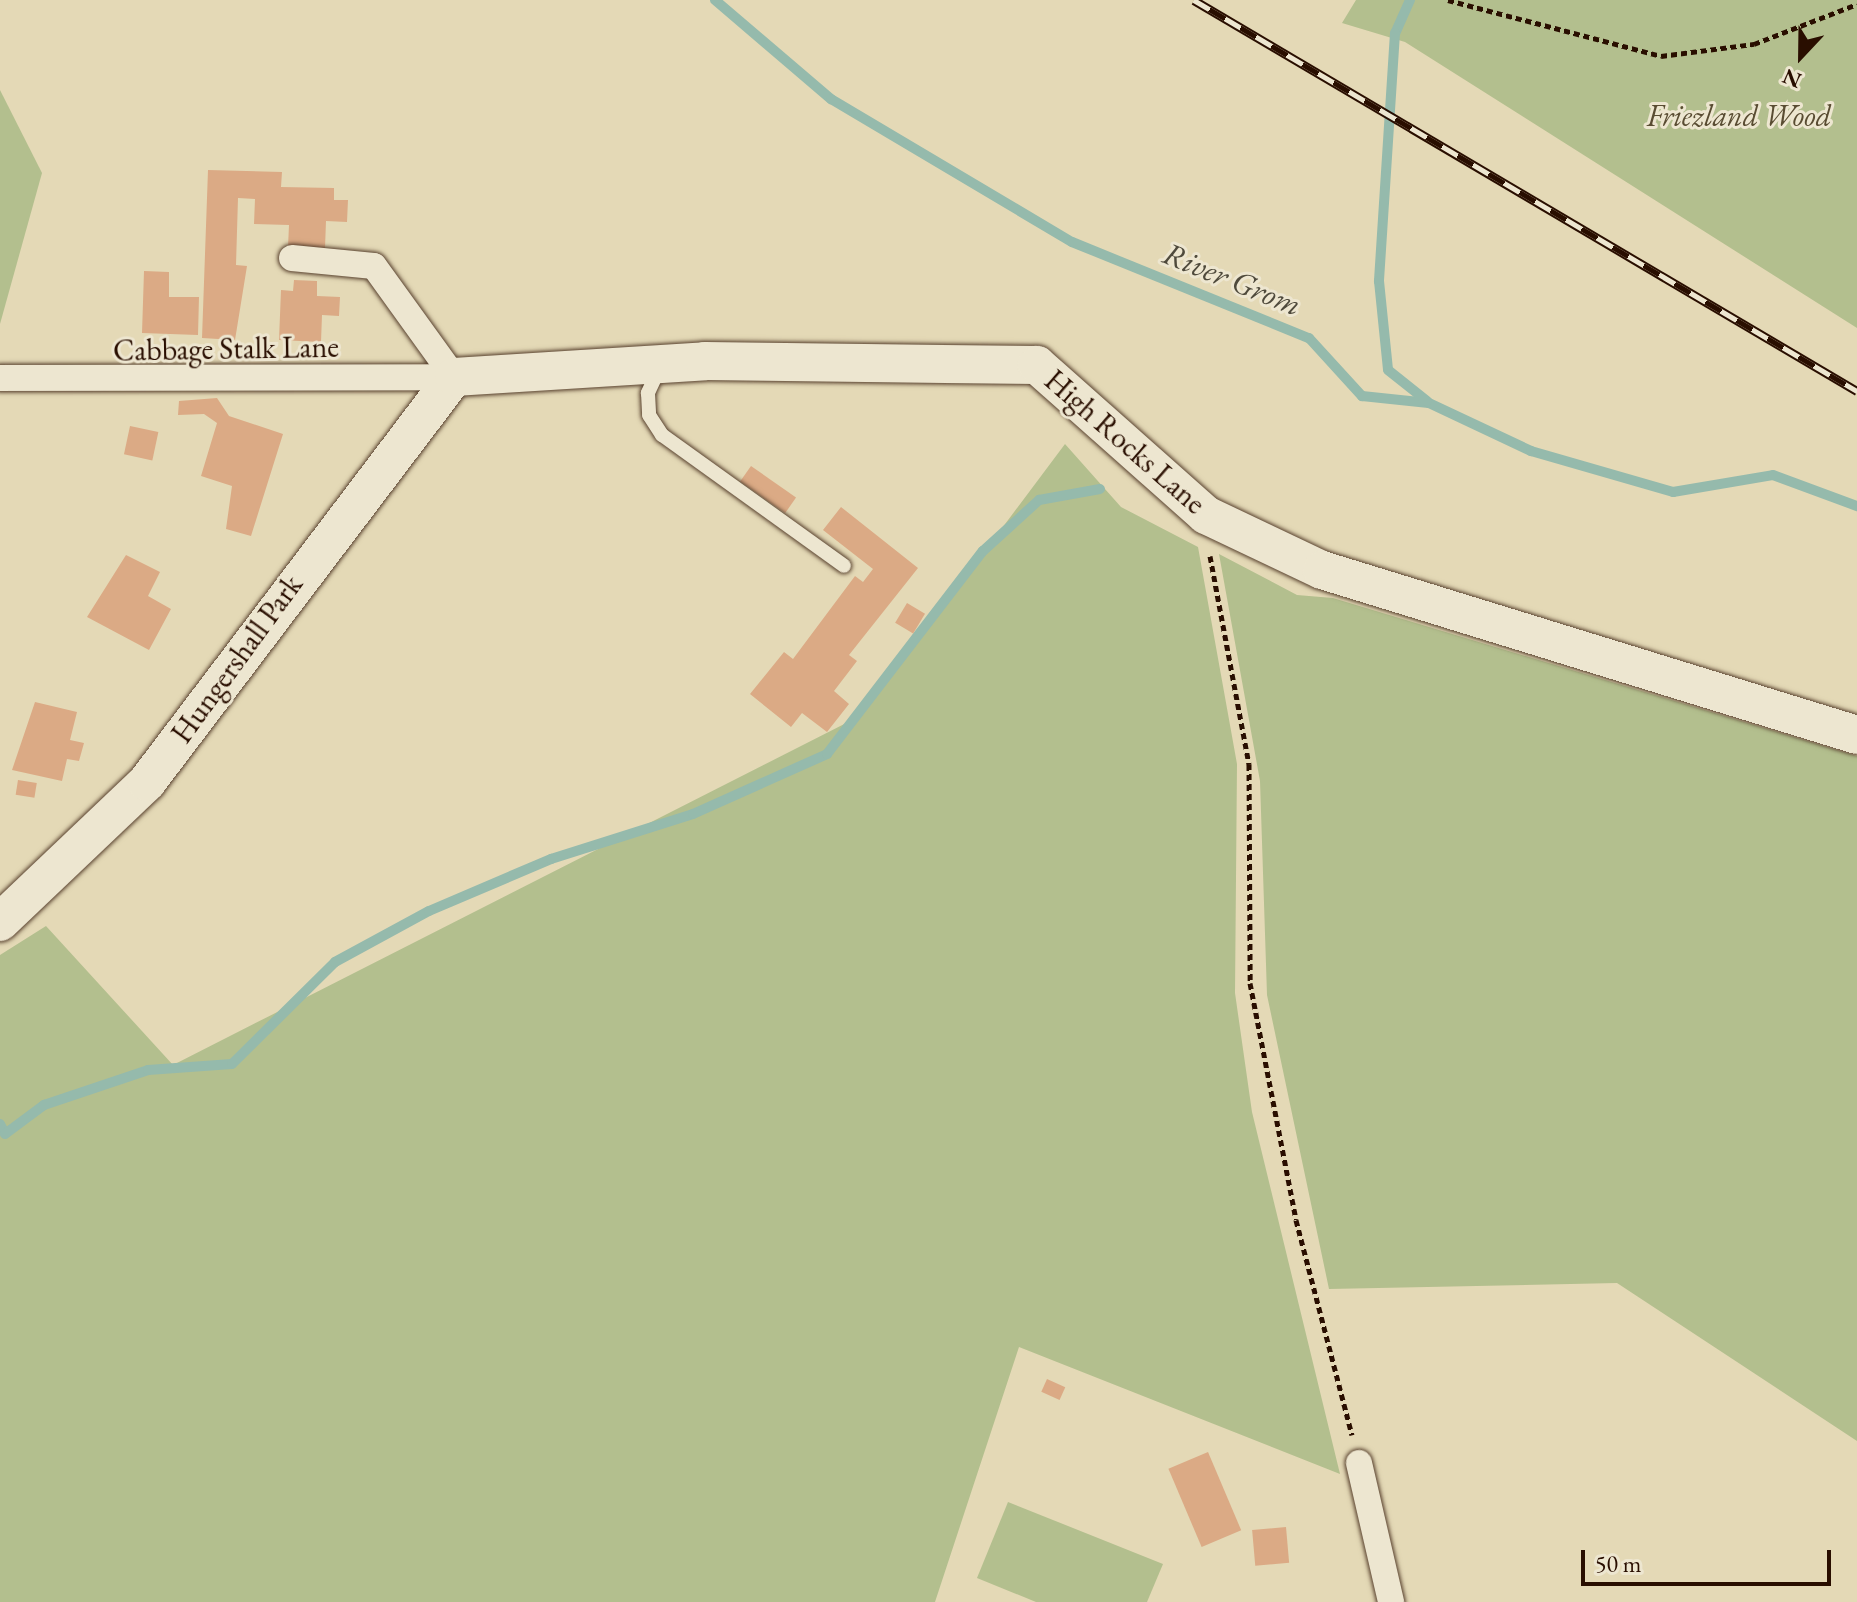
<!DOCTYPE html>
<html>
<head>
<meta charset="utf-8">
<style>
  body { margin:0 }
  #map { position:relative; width:1857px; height:1602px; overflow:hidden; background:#e4d9b6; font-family:"EB Garamond",serif }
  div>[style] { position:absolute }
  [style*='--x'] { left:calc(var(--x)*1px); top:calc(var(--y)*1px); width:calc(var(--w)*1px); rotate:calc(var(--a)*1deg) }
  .green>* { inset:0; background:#b3bf8e }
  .stream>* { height:10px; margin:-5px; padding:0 5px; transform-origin:5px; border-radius:5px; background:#95baac }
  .building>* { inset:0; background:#dbaa85; transform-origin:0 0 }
  .path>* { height:5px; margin-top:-2.5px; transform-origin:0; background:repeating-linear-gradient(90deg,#290e00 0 6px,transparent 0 10px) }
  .roads { filter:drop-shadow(0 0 2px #58412e) drop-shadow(0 0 2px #58412e) }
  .lane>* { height:14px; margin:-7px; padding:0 7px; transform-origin:7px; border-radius:7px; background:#ede6d0 }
  .street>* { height:26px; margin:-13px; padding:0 13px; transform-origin:13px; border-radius:13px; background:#ede6d0 }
  .secondary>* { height:38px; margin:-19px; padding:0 19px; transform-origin:19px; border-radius:19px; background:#ede6d0 }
  .rail>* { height:9px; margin-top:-4.5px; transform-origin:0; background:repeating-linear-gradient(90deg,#ede6d0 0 18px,#290e00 0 36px); box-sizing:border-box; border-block:2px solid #290e00 }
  span { translate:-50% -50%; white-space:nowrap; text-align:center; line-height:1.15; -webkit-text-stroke:6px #ede6d0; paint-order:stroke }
  .park-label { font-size:30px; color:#594c32; font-style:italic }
  .street-label { font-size:30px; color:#290e00 }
  .water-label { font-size:32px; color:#4f4a3c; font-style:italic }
  .north { position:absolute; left:1761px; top:16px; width:80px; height:80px; -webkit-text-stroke:6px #ede6d0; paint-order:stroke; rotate:202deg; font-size:22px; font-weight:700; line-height:32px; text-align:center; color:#290e00 }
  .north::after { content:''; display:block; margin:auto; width:28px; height:36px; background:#290e00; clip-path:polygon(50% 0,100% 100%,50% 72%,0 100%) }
  .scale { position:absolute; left:1581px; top:1550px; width:250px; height:36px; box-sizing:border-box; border:4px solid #290e00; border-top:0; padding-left:10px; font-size:24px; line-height:28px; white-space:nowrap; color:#290e00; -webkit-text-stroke:6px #ede6d0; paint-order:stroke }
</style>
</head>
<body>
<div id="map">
  <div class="green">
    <i style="clip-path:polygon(1356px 0,1857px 0,1857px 328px,1405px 42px,1342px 23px)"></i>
    <i style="clip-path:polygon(0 90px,42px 173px,0 324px)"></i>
    <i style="clip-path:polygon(1065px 444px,1121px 507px,1198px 547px,1237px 764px,1235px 993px,1252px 1112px,1340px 1474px,1019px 1347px,935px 1602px,0 1602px,0 955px,46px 926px,173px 1065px,862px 715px)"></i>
    <i style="clip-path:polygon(1219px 554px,1297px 595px,1333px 598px,1857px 756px,1857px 1441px,1617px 1283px,1329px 1289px,1267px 995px,1260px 781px)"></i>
    <i style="clip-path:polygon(1008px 1502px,1163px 1564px,1147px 1602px,1036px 1602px,977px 1578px)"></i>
  </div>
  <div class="stream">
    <i style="--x:715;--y:0;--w:153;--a:40.5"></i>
    <i style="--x:831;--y:99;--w:280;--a:30.7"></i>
    <i style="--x:1072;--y:242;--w:256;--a:22.1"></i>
    <i style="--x:1309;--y:338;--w:79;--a:47.6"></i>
    <i style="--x:1362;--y:396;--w:67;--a:6"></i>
    <i style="--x:1429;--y:403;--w:113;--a:25.2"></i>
    <i style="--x:1531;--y:451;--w:148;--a:16.1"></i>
    <i style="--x:1673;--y:492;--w:101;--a:-9.6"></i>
    <i style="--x:1773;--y:475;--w:90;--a:20.3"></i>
    <i style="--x:1410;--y:0;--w:36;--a:114"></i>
    <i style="--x:1395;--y:33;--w:249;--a:93.7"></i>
    <i style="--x:1379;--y:281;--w:89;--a:84.2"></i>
    <i style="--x:1388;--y:370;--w:50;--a:38.5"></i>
    <i style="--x:0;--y:1124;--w:11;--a:63"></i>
    <i style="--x:5;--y:1134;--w:49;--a:-36.6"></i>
    <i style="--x:44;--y:1105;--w:110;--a:-18.6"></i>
    <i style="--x:148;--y:1070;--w:84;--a:-4.1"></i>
    <i style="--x:232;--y:1064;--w:145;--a:-44.7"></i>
    <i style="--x:335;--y:962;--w:107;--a:-28.5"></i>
    <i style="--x:429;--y:911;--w:133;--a:-23.1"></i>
    <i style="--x:551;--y:859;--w:149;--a:-17.6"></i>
    <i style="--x:693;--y:814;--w:147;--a:-24.1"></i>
    <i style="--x:827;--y:754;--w:256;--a:-52.5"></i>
    <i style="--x:983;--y:551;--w:76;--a:-42.3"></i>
    <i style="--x:1039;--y:500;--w:62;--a:-10.2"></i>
  </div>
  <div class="building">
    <i style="clip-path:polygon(208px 170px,282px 172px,281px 187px,334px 188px,334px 200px,348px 200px,347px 222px,326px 221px,325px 248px,288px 247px,289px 225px,254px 224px,255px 199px,238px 198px,236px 265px,247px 266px,235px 340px,202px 338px)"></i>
    <i style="clip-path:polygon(144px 271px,169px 272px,169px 297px,199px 297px,198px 335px,142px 333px)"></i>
    <i style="clip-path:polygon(294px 280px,317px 281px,317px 296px,340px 297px,339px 316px,322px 315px,321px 342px,279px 340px,281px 290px,293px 291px)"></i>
    <i style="clip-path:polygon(217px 398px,229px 416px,283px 434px,251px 536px,226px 529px,232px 486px,201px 476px,217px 423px,204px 414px,178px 415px,179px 401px)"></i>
    <i style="left:130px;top:426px;width:29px;height:29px;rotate:12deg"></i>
    <i style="left:751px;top:466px;width:55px;height:19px;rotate:35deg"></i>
    <i style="clip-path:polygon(841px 507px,918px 568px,849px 655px,857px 661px,834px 691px,849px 704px,827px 732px,802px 713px,791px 727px,750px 694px,784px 652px,793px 659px,855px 576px,863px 582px,873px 569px,823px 530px)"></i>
    <i style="clip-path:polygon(126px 555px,160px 572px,148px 596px,171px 609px,149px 650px,87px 617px)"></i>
    <i style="left:907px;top:603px;width:21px;height:23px;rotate:31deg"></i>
    <i style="clip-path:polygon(35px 702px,77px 712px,70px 740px,84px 743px,79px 761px,67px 759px,62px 781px,12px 770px)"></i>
    <i style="left:18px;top:780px;width:19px;height:15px;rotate:9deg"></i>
    <i style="left:1047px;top:1379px;width:20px;height:14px;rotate:24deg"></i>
    <i style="left:1208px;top:1452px;width:85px;height:43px;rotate:67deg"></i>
    <i style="left:1286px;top:1527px;width:36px;height:34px;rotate:85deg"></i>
  </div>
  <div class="path">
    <i style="--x:1448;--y:0;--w:220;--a:14.7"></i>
    <i style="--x:1661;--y:56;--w:94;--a:-7.4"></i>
    <i style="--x:1754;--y:44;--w:110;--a:-21.2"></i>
    <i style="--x:1210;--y:556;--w:212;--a:79.4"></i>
    <i style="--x:1249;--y:764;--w:219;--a:89.7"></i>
    <i style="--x:1250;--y:983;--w:241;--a:79"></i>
    <i style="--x:1296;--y:1220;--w:222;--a:75.4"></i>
  </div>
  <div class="roads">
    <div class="lane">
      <i style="--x:660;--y:367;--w:29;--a:115"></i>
      <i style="--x:648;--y:393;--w:22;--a:87"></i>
      <i style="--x:649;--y:415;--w:24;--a:57"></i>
      <i style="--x:662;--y:435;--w:224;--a:35.7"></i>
    </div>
    <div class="street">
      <i style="--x:292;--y:258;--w:82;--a:5.6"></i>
      <i style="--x:374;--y:266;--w:137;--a:54.2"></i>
      <i style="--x:0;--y:378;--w:454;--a:-0.1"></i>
      <i style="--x:1359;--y:1463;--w:143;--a:77"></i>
    </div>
    <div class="secondary">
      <i style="--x:0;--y:922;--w:203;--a:-43.6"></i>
      <i style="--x:147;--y:782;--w:508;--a:-52.84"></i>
      <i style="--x:454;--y:377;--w:252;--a:-3.6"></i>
      <i style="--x:705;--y:361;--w:332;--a:0.7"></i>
      <i style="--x:1037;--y:365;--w:226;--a:41.6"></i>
      <i style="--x:1206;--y:515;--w:128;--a:25.4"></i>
      <i style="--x:1322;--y:570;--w:560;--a:17.14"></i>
    </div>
  </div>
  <div class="rail">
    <i style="--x:1194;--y:0;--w:770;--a:30.53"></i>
  </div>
  <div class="park-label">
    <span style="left:1739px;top:116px">Friezland Wood</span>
  </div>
  <div class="street-label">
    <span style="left:226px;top:349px;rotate:-1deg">Cabbage Stalk Lane</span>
    <span style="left:1125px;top:442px;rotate:41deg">High Rocks Lane</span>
    <span style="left:237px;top:659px;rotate:-54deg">Hungershall Park</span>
  </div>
  <div class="water-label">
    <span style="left:1232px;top:279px;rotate:22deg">River Grom</span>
  </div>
  <div class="north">N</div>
  <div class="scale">50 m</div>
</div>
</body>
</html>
